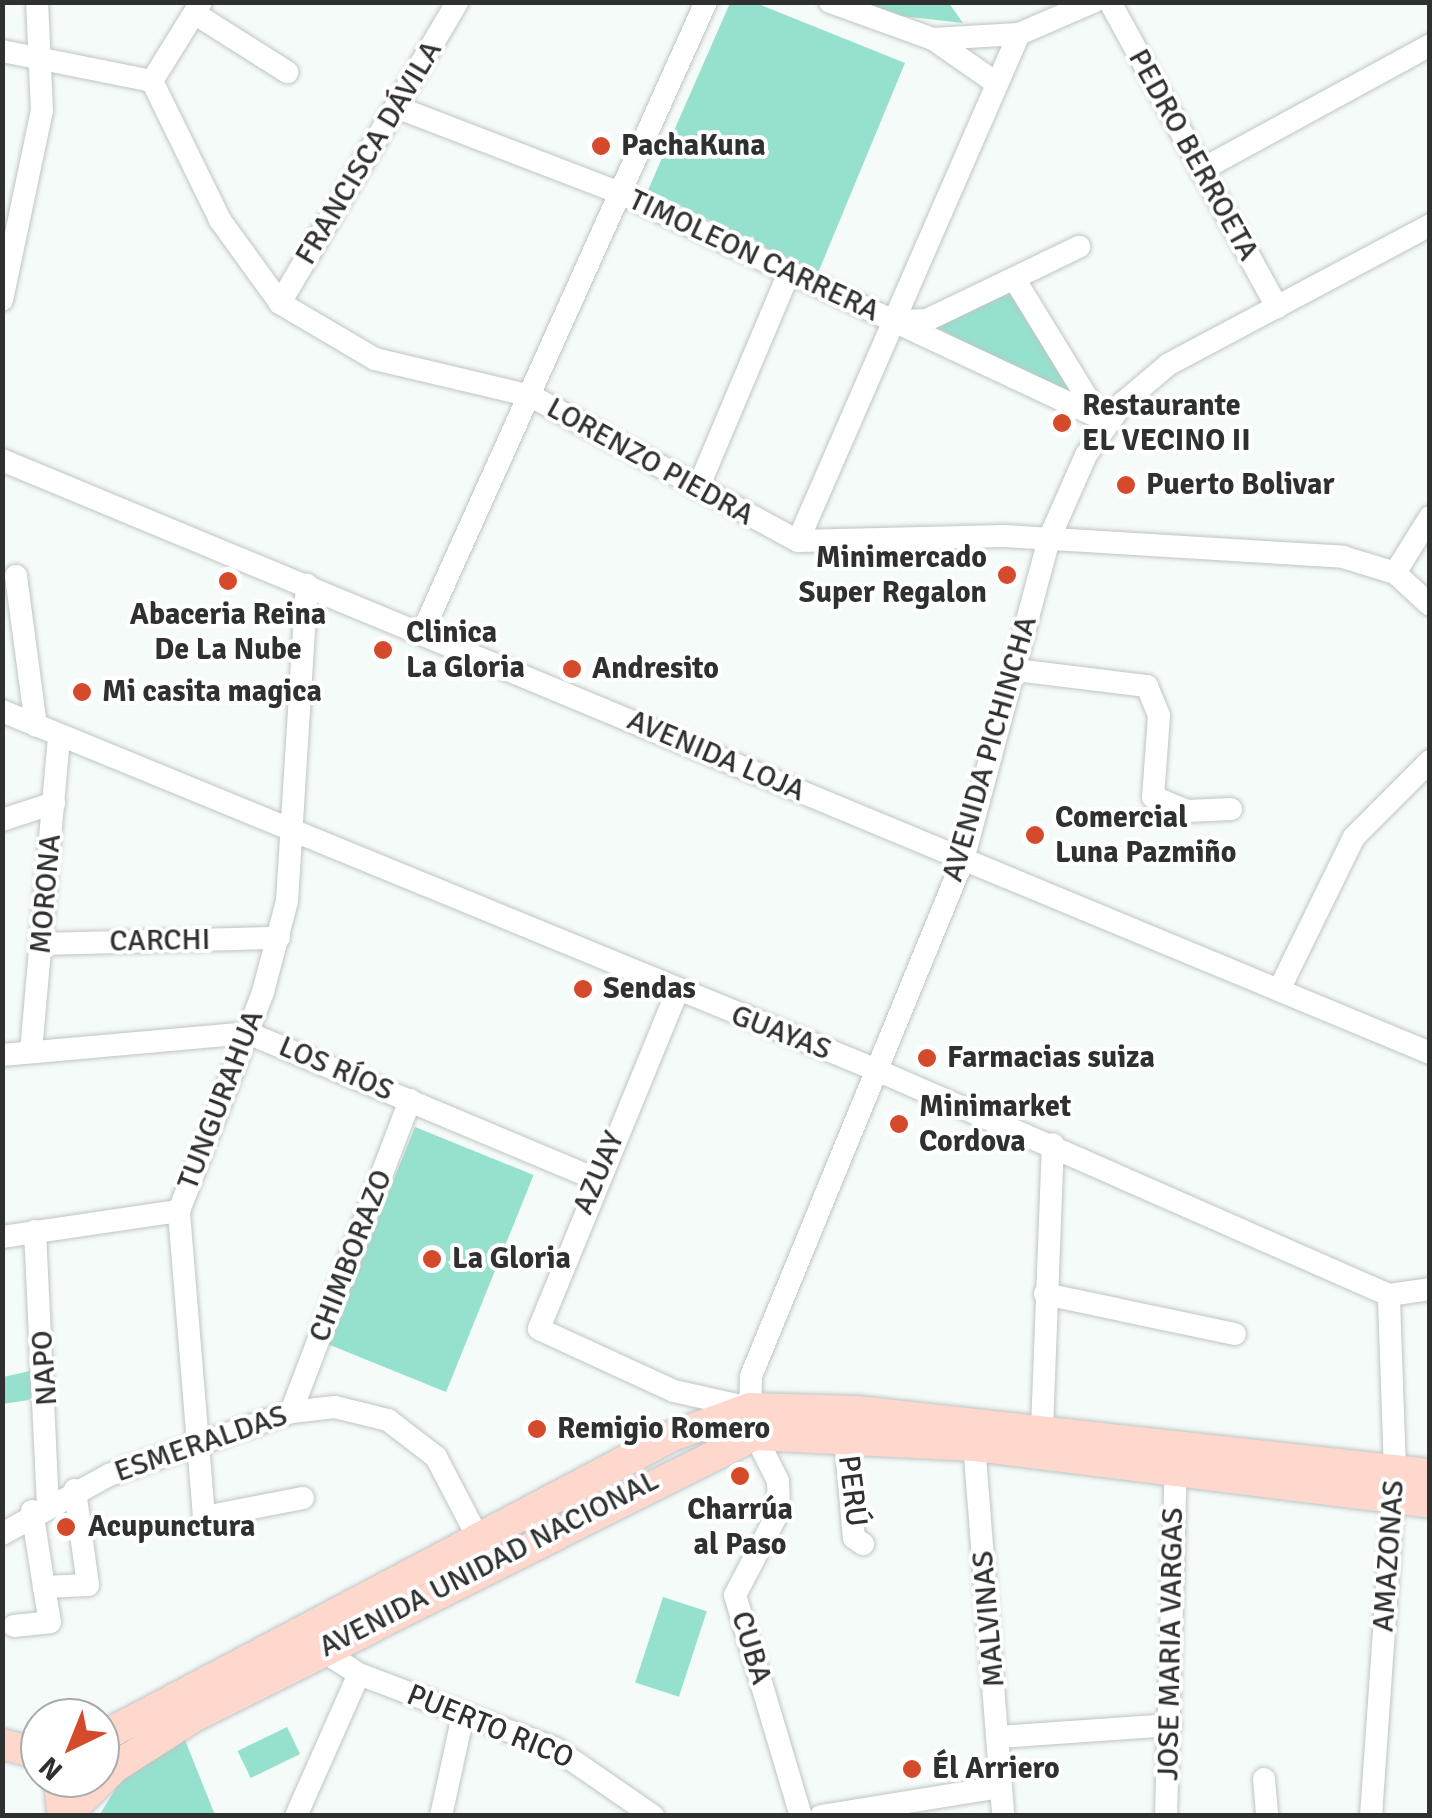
<!DOCTYPE html>
<html>
<head>
<meta charset="utf-8">
<style>
  body { margin:0 }
  #map { position:relative; width:1432px; height:1818px; overflow:hidden; background:#f5fbf9; font-family:Signika,sans-serif }
  div>[style] { position:absolute }
  [style*='--x'] { left:calc(var(--x)*1px); top:calc(var(--y)*1px); width:calc(var(--w)*1px); rotate:calc(var(--a)*1deg) }
  .green>* { inset:0; background:#96e1ce; transform-origin:0 0 }
  .roads { filter:drop-shadow(0 0 2px #bfc5c4) drop-shadow(0 0 2px #bfc5c4) }
  .minor>* { height:22px; margin:-11px; padding:0 11px; transform-origin:11px; border-radius:11px; background:#fff }
  .major>* { height:30px; margin:-15px; padding:0 15px; transform-origin:15px; border-radius:15px; background:#fed7cd }
  .dots>* { width:28px; height:28px; translate:-50% -50%; box-sizing:border-box; border:5px solid #fff; border-radius:50% }
  span { translate:-50% -50%; white-space:nowrap; text-align:center; line-height:1.15; -webkit-text-stroke:8px #fff; paint-order:stroke }
  .poi-label { font-size:30px; color:#2e3130; font-weight:700 }
  .left { translate:0 -50%; text-align:left }
  .right { translate:-100% -50%; text-align:right }
  .street-label { font-size:30px; color:#2e3130 }
  .frame { position:absolute; inset:0; border:5px solid #2e3130; pointer-events:none }
  .north { position:absolute; left:20px; top:1698px; width:100px; height:100px; box-sizing:border-box; background:#fff; border:2px solid #abadac; border-radius:50%; rotate:223deg; font-size:28px; font-weight:700; line-height:40px; text-align:center; color:#2e3130 }
  .north::after { content:''; display:block; margin:auto; width:35px; height:45px; background:#d44a2b; clip-path:polygon(50% 0,100% 100%,50% 72%,0 100%) }
</style>
</head>
<body>
<div id="map">
  <div class="green">
    <i style="clip-path:polygon(730px 3px,756px 3px,905px 63px,818px 273px,648px 190px)"></i>
    <i style="clip-path:polygon(859px 3px,949px 3px,963px 23px,883px 14px)"></i>
    <i style="clip-path:polygon(1015px 291px,1084px 404px,933px 326px)"></i>
    <i style="left:415px;top:1127px;width:128px;height:234px;rotate:22deg"></i>
    <i style="clip-path:polygon(30px 1371px,35px 1399px,3px 1404px,3px 1377px)"></i>
    <i style="left:663px;top:1597px;width:46px;height:90px;rotate:18deg"></i>
    <i style="left:287px;top:1727px;width:30px;height:55px;rotate:64deg"></i>
    <i style="clip-path:polygon(183px 1735px,215px 1815px,99px 1816px,120px 1781px)"></i>
  </div>
  <div class="roads">
    <div class="minor">
      <i style="--x:830;--y:2;--w:109;--a:19.8"></i>
      <i style="--x:933;--y:39;--w:86;--a:-3.3"></i>
      <i style="--x:1110;--y:2;--w:348;--a:61.3"></i>
      <i style="--x:197;--y:15;--w:107;--a:32.3"></i>
      <i style="--x:933;--y:39;--w:77;--a:34.9"></i>
      <i style="--x:2;--y:51;--w:153;--a:11.3"></i>
      <i style="--x:152;--y:81;--w:155;--a:63.9"></i>
      <i style="--x:220;--y:220;--w:102;--a:54.1"></i>
      <i style="--x:280;--y:303;--w:110;--a:30.5"></i>
      <i style="--x:375;--y:359;--w:160;--a:13.3"></i>
      <i style="--x:531;--y:396;--w:304;--a:28.5"></i>
      <i style="--x:798;--y:541;--w:206;--a:-1.4"></i>
      <i style="--x:1004;--y:536;--w:340;--a:3.5"></i>
      <i style="--x:1343;--y:557;--w:54;--a:17.1"></i>
      <i style="--x:1395;--y:573;--w:47;--a:42.4"></i>
      <i style="--x:152;--y:81;--w:93;--a:-58.2"></i>
      <i style="--x:396;--y:107;--w:238;--a:21"></i>
      <i style="--x:618;--y:192;--w:540;--a:25.09"></i>
      <i style="--x:1201;--y:170;--w:261;--a:-28.6"></i>
      <i style="--x:1015;--y:280;--w:161;--a:58.5"></i>
      <i style="--x:2;--y:300;--w:193;--a:-78.1"></i>
      <i style="--x:42;--y:111;--w:109;--a:-92.6"></i>
      <i style="--x:280;--y:303;--w:349;--a:-59.5"></i>
      <i style="--x:897;--y:321;--w:30;--a:-2"></i>
      <i style="--x:927;--y:320;--w:169;--a:-25.7"></i>
      <i style="--x:2;--y:460;--w:1546;--a:22.55"></i>
      <i style="--x:698;--y:488;--w:233;--a:-67.1"></i>
      <i style="--x:798;--y:541;--w:553;--a:-66.45"></i>
      <i style="--x:1019;--y:34;--w:81;--a:-23.4"></i>
      <i style="--x:1395;--y:573;--w:66;--a:-58"></i>
      <i style="--x:16;--y:576;--w:151;--a:82.4"></i>
      <i style="--x:422;--y:633;--w:692;--a:-65.77"></i>
      <i style="--x:1016;--y:670;--w:132;--a:7"></i>
      <i style="--x:1147;--y:686;--w:32;--a:68"></i>
      <i style="--x:1159;--y:716;--w:81;--a:94.2"></i>
      <i style="--x:1153;--y:797;--w:37;--a:22"></i>
      <i style="--x:1187;--y:811;--w:44;--a:-2.6"></i>
      <i style="--x:2;--y:711;--w:948;--a:22.32"></i>
      <i style="--x:879;--y:1071;--w:557;--a:23.71"></i>
      <i style="--x:2;--y:820;--w:55;--a:-18.1"></i>
      <i style="--x:42;--y:944;--w:237;--a:-1.5"></i>
      <i style="--x:1279;--y:990;--w:170;--a:-63.9"></i>
      <i style="--x:1354;--y:837;--w:107;--a:-45"></i>
      <i style="--x:677;--y:992;--w:364;--a:112.3"></i>
      <i style="--x:539;--y:1329;--w:149;--a:24.7"></i>
      <i style="--x:674;--y:1391;--w:78;--a:12.6"></i>
      <i style="--x:750;--y:1408;--w:32;--a:-88"></i>
      <i style="--x:751;--y:1376;--w:558;--a:-67.66"></i>
      <i style="--x:963;--y:860;--w:332;--a:-75"></i>
      <i style="--x:1049;--y:539;--w:92;--a:-66.2"></i>
      <i style="--x:1086;--y:455;--w:64;--a:-54.6"></i>
      <i style="--x:1123;--y:403;--w:60;--a:-40.3"></i>
      <i style="--x:1169;--y:364;--w:296;--a:-28"></i>
      <i style="--x:31;--y:1051;--w:315;--a:-84.9"></i>
      <i style="--x:2;--y:1055;--w:247;--a:-5.1"></i>
      <i style="--x:248;--y:1033;--w:376;--a:22.8"></i>
      <i style="--x:35;--y:1231;--w:273;--a:87.3"></i>
      <i style="--x:2;--y:1237;--w:179;--a:-8.4"></i>
      <i style="--x:1045;--y:1294;--w:194;--a:11.9"></i>
      <i style="--x:1389;--y:1295;--w:41;--a:-8.3"></i>
      <i style="--x:291;--y:1412;--w:334;--a:-69.1"></i>
      <i style="--x:1042;--y:1429;--w:285;--a:-87.8"></i>
      <i style="--x:973;--y:1431;--w:386;--a:85.5"></i>
      <i style="--x:755;--y:1435;--w:51;--a:63.4"></i>
      <i style="--x:778;--y:1481;--w:30;--a:88"></i>
      <i style="--x:779;--y:1511;--w:95;--a:117.6"></i>
      <i style="--x:735;--y:1595;--w:231;--a:73.4"></i>
      <i style="--x:845;--y:1436;--w:102;--a:85"></i>
      <i style="--x:854;--y:1538;--w:11;--a:34"></i>
      <i style="--x:303;--y:1498;--w:101;--a:169.1"></i>
      <i style="--x:204;--y:1517;--w:307;--a:-94.7"></i>
      <i style="--x:179;--y:1211;--w:235;--a:-69"></i>
      <i style="--x:263;--y:992;--w:94;--a:-75.2"></i>
      <i style="--x:287;--y:901;--w:317;--a:-86.4"></i>
      <i style="--x:32;--y:1511;--w:77;--a:81"></i>
      <i style="--x:44;--y:1587;--w:44;--a:-2.6"></i>
      <i style="--x:88;--y:1585;--w:96;--a:-97.8"></i>
      <i style="--x:2;--y:1534;--w:122;--a:-28.9"></i>
      <i style="--x:109;--y:1475;--w:193;--a:-19.1"></i>
      <i style="--x:291;--y:1412;--w:44;--a:-6.5"></i>
      <i style="--x:335;--y:1407;--w:55;--a:13.8"></i>
      <i style="--x:388;--y:1420;--w:61;--a:37.6"></i>
      <i style="--x:436;--y:1457;--w:106;--a:62.5"></i>
      <i style="--x:14;--y:1626;--w:36;--a:-6"></i>
      <i style="--x:50;--y:1622;--w:36;--a:-100"></i>
      <i style="--x:315;--y:1646;--w:52;--a:32.5"></i>
      <i style="--x:359;--y:1674;--w:211;--a:20.8"></i>
      <i style="--x:556;--y:1749;--w:118;--a:34.6"></i>
      <i style="--x:999;--y:1737;--w:172;--a:-4"></i>
      <i style="--x:1264;--y:1779;--w:37;--a:85"></i>
      <i style="--x:296;--y:1816;--w:155;--a:-66.1"></i>
      <i style="--x:441;--y:1816;--w:103;--a:-77.7"></i>
      <i style="--x:821;--y:1816;--w:182;--a:-9.2"></i>
      <i style="--x:1166;--y:1816;--w:358;--a:-88.4"></i>
      <i style="--x:1371;--y:1816;--w:346;--a:-86"></i>
      <i style="--x:1395;--y:1471;--w:176;--a:-92"></i>
    </div>
    <div class="major">
      <i style="--x:100;--y:1738;--w:647;--a:-27.83"></i>
      <i style="--x:672;--y:1436;--w:83;--a:-19.7"></i>
      <i style="--x:750;--y:1408;--w:107;--a:1.6"></i>
      <i style="--x:857;--y:1411;--w:576;--a:6.27"></i>
      <i style="--x:2;--y:1744;--w:39;--a:15"></i>
      <i style="--x:59;--y:1778;--w:38;--a:85"></i>
      <i style="--x:65;--y:1816;--w:70;--a:-44.4"></i>
      <i style="--x:115;--y:1767;--w:91;--a:-32.5"></i>
      <i style="--x:192;--y:1718;--w:630;--a:-26.69"></i>
      <i style="--x:755;--y:1435;--w:219;--a:2.9"></i>
      <i style="--x:974;--y:1446;--w:460;--a:7.1"></i>
    </div>
  </div>
  <div class="dots">
    <i style="left:601px;top:146px;background:#d44a2b"></i>
    <i style="left:1062px;top:423px;background:#d44a2b"></i>
    <i style="left:1126px;top:485px;background:#d44a2b"></i>
    <i style="left:1007px;top:575px;background:#d44a2b"></i>
    <i style="left:228px;top:581px;background:#d44a2b"></i>
    <i style="left:383px;top:650px;background:#d44a2b"></i>
    <i style="left:572px;top:669px;background:#d44a2b"></i>
    <i style="left:82px;top:692px;background:#d44a2b"></i>
    <i style="left:1035px;top:835px;background:#d44a2b"></i>
    <i style="left:583px;top:989px;background:#d44a2b"></i>
    <i style="left:927px;top:1058px;background:#d44a2b"></i>
    <i style="left:899px;top:1124px;background:#d44a2b"></i>
    <i style="left:432px;top:1259px;background:#d44a2b"></i>
    <i style="left:537px;top:1429px;background:#d44a2b"></i>
    <i style="left:740px;top:1476px;background:#d44a2b"></i>
    <i style="left:66px;top:1527px;background:#d44a2b"></i>
    <i style="left:912px;top:1769px;background:#d44a2b"></i>
  </div>
  <div class="poi-label">
    <span class="left" style="left:621px;top:146px">PachaKuna</span>
    <span class="left" style="left:1082px;top:423px">Restaurante<br>EL VECINO II</span>
    <span class="left" style="left:1146px;top:485px">Puerto Bolivar</span>
    <span class="right" style="left:987px;top:575px">Minimercado<br>Super Regalon</span>
    <span style="left:228px;top:632px">Abaceria Reina<br>De La Nube</span>
    <span class="left" style="left:406px;top:650px">Clinica<br>La Gloria</span>
    <span class="left" style="left:592px;top:669px">Andresito</span>
    <span class="left" style="left:102px;top:692px">Mi casita magica</span>
    <span class="left" style="left:1055px;top:835px">Comercial<br>Luna Pazmiño</span>
    <span class="left" style="left:603px;top:989px">Sendas</span>
    <span class="left" style="left:947px;top:1058px">Farmacias suiza</span>
    <span class="left" style="left:919px;top:1124px">Minimarket<br>Cordova</span>
    <span class="left" style="left:452px;top:1259px">La Gloria</span>
    <span class="left" style="left:557px;top:1429px">Remigio Romero</span>
    <span style="left:740px;top:1527px">Charrúa<br>al Paso</span>
    <span class="left" style="left:88px;top:1527px">Acupunctura</span>
    <span class="left" style="left:932px;top:1769px">Él Arriero</span>
  </div>
  <div class="street-label">
    <span style="left:369px;top:153px;rotate:-59deg">FRANCISCA DÁVILA</span>
    <span style="left:1193px;top:155px;rotate:61deg">PEDRO BERROETA</span>
    <span style="left:754px;top:256px;rotate:25deg">TIMOLEON CARRERA</span>
    <span style="left:650px;top:462px;rotate:29deg">LORENZO PIEDRA</span>
    <span style="left:990px;top:749px;rotate:-74deg">AVENIDA PICHINCHA</span>
    <span style="left:716px;top:756px;rotate:23deg">AVENIDA LOJA</span>
    <span style="left:46px;top:894px;rotate:-85deg">MORONA</span>
    <span style="left:160px;top:941px;rotate:-1deg">CARCHI</span>
    <span style="left:781px;top:1033px;rotate:21deg">GUAYAS</span>
    <span style="left:336px;top:1069px;rotate:23deg">LOS RÍOS</span>
    <span style="left:221px;top:1100px;rotate:-69deg">TUNGURAHUA</span>
    <span style="left:599px;top:1173px;rotate:-67deg">AZUAY</span>
    <span style="left:351px;top:1256px;rotate:-69deg">CHIMBORAZO</span>
    <span style="left:45px;top:1368px;rotate:-94deg">NAPO</span>
    <span style="left:201px;top:1444px;rotate:-19deg">ESMERALDAS</span>
    <span style="left:852px;top:1491px;rotate:83deg">PERÚ</span>
    <span style="left:1389px;top:1556px;rotate:-86deg">AMAZONAS</span>
    <span style="left:489px;top:1564px;rotate:-27deg">AVENIDA UNIDAD NACIONAL</span>
    <span style="left:989px;top:1619px;rotate:-95deg">MALVINAS</span>
    <span style="left:1171px;top:1644px;rotate:-89deg">JOSE MARIA VARGAS</span>
    <span style="left:751px;top:1648px;rotate:73deg">CUBA</span>
    <span style="left:490px;top:1727px;rotate:22deg">PUERTO RICO</span>
  </div>
  <div class="frame"></div>
  <div class="north">N</div>
</div>
</body>
</html>
